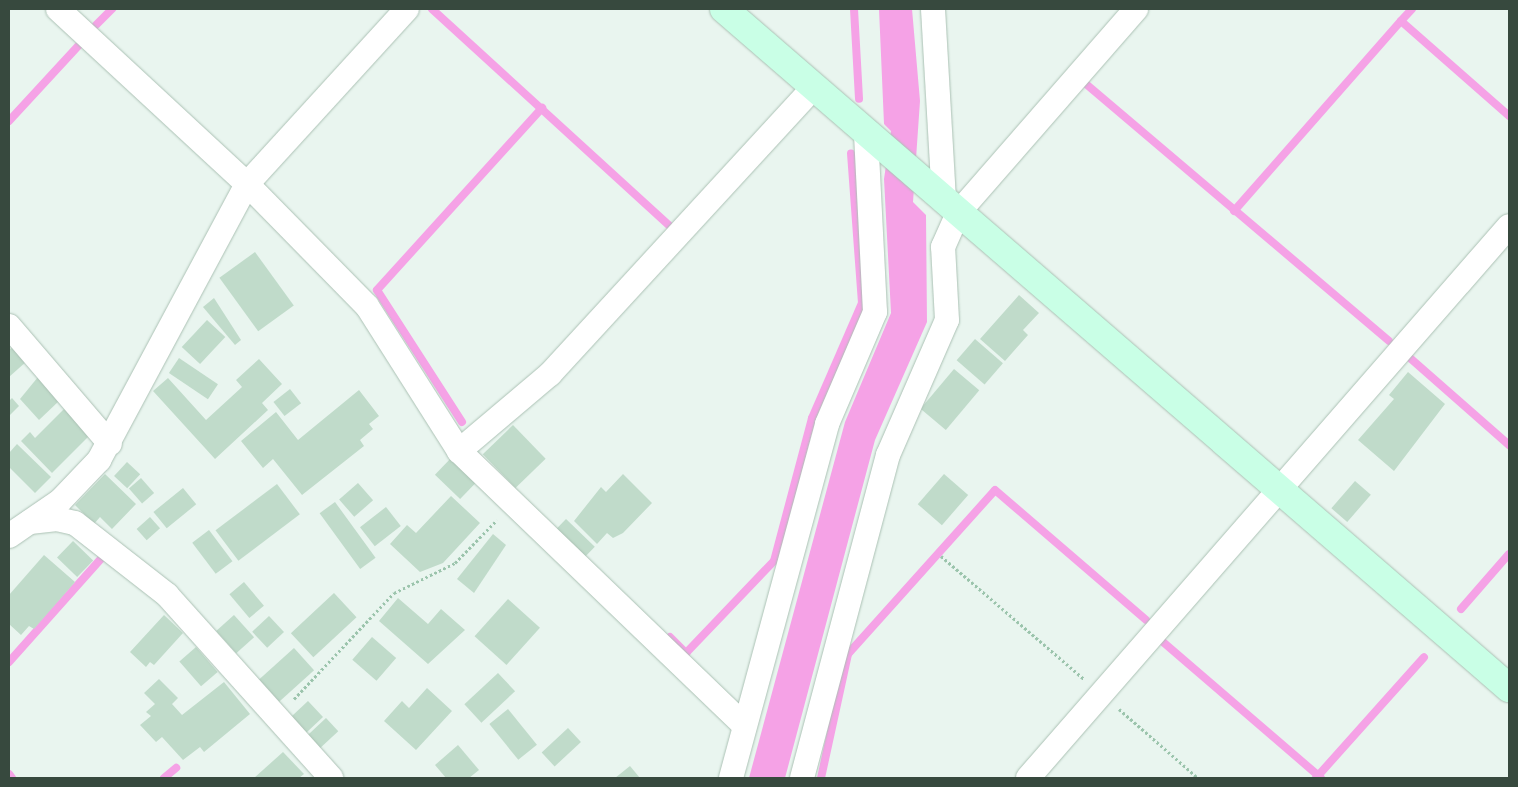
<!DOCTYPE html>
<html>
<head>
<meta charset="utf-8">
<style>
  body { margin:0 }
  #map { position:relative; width:1518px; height:787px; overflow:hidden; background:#e9f5ef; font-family:"Public Sans",sans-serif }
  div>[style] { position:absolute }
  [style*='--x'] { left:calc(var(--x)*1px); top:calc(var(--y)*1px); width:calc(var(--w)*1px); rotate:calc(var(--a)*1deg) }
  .water>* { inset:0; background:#f5a2e6 }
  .stream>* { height:8px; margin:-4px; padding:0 4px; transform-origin:4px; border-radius:4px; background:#f5a2e6 }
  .building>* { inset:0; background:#c0dbca; transform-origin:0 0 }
  .path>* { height:3px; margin-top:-1.5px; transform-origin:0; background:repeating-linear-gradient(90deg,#9bc4ac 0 2.5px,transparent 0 5px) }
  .roads { filter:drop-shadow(0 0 1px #abc1b4) drop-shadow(0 0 1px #abc1b4) }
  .street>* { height:24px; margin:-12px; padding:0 12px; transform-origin:12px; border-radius:12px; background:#fff }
  .secondary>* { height:28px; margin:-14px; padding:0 14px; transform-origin:14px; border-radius:14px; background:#c9ffe6 }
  span { translate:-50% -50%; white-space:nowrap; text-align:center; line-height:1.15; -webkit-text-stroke:4px #fff; paint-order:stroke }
  .frame { position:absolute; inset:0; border:10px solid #37493e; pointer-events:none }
</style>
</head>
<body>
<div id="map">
  <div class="water">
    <i style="clip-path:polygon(879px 9px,912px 9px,920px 101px,913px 202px,926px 215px,927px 322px,875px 440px,785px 778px,749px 778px,845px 422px,891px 313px,884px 179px,891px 131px,884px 124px)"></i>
  </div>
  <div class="stream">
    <i style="--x:432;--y:9;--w:326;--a:42.4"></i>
    <i style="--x:854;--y:9;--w:90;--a:86.8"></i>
    <i style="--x:1412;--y:9;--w:16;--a:133"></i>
    <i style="--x:1401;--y:21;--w:144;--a:41.3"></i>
    <i style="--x:96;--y:25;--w:23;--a:-45"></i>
    <i style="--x:1086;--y:84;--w:397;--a:40.3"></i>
    <i style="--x:9;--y:121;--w:105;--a:-47.3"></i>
    <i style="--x:1234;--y:211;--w:253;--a:-48.7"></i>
    <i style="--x:1410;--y:358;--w:132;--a:41.3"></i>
    <i style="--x:462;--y:422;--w:157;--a:-122.8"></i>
    <i style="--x:377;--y:290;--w:246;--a:-47.8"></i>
    <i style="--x:1461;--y:609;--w:73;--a:-48.9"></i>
    <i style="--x:670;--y:637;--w:23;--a:45"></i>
    <i style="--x:686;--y:653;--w:127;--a:-46.3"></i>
    <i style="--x:774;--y:561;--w:148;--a:-75.1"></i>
    <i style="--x:812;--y:418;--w:125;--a:-66.5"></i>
    <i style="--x:862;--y:303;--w:150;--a:-94.2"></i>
    <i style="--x:1163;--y:642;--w:208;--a:40.7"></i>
    <i style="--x:9;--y:662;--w:146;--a:-48.3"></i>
    <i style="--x:9;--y:774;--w:5;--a:53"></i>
    <i style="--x:164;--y:778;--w:16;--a:-40"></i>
    <i style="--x:821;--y:778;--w:127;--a:-77.7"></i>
    <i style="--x:848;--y:654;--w:220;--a:-48.1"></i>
    <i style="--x:995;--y:490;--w:199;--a:40.7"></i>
    <i style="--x:1316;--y:778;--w:162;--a:-48.2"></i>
  </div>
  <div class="building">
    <i style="left:255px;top:252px;width:66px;height:44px;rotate:54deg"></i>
    <i style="clip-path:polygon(1019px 295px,1039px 313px,1023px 330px,1028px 335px,1005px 361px,980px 339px)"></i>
    <i style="clip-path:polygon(214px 298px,241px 340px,235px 345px,203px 307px)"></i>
    <i style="left:207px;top:320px;width:25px;height:37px;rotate:43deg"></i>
    <i style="left:975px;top:339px;width:37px;height:28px;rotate:41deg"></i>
    <i style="clip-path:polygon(14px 346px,27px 361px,9px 377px,9px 350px)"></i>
    <i style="left:179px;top:358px;width:47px;height:18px;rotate:34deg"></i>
    <i style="clip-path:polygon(259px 359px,282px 384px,262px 403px,268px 410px,215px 459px,153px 391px,168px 378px,206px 420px,242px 387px,236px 380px)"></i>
    <i style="left:954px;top:369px;width:33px;height:52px;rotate:40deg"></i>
    <i style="clip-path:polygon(1408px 372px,1445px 404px,1394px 471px,1358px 440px,1394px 399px,1389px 395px)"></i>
    <i style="clip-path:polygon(38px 377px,59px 401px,39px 420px,20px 399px)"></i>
    <i style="left:290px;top:389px;width:18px;height:21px;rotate:52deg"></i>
    <i style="clip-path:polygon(359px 390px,379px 416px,369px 424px,373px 429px,360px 440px,364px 446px,302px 495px,273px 459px,263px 468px,241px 441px,276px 412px,298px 440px)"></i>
    <i style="clip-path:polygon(12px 398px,19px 406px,9px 416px,9px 401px)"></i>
    <i style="clip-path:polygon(64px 409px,90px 435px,52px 473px,21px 441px,30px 432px,35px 438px)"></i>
    <i style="left:513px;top:425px;width:47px;height:42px;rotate:46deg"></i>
    <i style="clip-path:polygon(17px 444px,51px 477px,35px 493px,9px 467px,9px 453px)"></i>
    <i style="left:453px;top:456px;width:35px;height:26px;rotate:44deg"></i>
    <i style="left:127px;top:462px;width:18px;height:19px;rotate:43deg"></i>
    <i style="clip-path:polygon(105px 474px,136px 504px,112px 529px,100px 517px,94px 524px,75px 505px)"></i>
    <i style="clip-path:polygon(623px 474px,652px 503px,623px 533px,613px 538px,607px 533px,597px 544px,574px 521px,601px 487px,606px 492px)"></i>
    <i style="left:944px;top:474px;width:32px;height:40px;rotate:41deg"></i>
    <i style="left:141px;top:478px;width:20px;height:16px;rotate:49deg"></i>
    <i style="left:1355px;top:481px;width:21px;height:36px;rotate:41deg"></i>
    <i style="left:358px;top:483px;width:23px;height:25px;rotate:49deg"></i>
    <i style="left:277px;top:484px;width:38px;height:77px;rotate:53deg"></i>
    <i style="left:183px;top:488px;width:21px;height:38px;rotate:51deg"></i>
    <i style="clip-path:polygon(451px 496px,480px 523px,443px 563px,420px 572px,390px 544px,407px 525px,416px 533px)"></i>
    <i style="left:335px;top:502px;width:69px;height:19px;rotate:54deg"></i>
    <i style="left:386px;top:507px;width:24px;height:33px;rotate:52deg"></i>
    <i style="left:150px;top:517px;width:15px;height:18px;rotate:48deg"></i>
    <i style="left:566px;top:519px;width:40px;height:16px;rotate:44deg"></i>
    <i style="left:209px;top:530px;width:39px;height:21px;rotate:53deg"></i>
    <i style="clip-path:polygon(493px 534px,506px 545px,474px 593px,457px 579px)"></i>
    <i style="left:73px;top:541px;width:28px;height:23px;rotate:44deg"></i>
    <i style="clip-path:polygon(44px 555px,75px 582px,34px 629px,29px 626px,21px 635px,9px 624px,9px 595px)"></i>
    <i style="left:244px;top:582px;width:31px;height:19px;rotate:50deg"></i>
    <i style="left:334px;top:593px;width:33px;height:59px;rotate:47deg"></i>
    <i style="clip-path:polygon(398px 598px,428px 624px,441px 609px,465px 630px,428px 664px,379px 621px)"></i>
    <i style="left:508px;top:599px;width:43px;height:50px;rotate:42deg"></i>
    <i style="clip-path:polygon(164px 615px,183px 633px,154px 665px,150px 662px,146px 667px,130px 652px)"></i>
    <i style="left:234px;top:615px;width:30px;height:24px;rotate:48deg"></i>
    <i style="left:269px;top:616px;width:22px;height:23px;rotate:47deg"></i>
    <i style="left:372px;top:637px;width:32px;height:30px;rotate:41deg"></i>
    <i style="left:196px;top:647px;width:33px;height:22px;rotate:49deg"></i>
    <i style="left:294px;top:648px;width:30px;height:47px;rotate:48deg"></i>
    <i style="left:498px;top:673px;width:25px;height:46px;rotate:47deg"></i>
    <i style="clip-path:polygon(159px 679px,178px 698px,172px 704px,182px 715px,224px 682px,250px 714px,204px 752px,200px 747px,183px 760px,162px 737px,156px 742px,140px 725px,151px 716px,146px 712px,155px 704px,144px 693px)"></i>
    <i style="clip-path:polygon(427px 688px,452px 711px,416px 750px,384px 721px,402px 701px,409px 708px)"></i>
    <i style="left:308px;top:701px;width:22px;height:27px;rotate:47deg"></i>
    <i style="left:508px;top:709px;width:46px;height:24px;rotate:51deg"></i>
    <i style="left:326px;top:718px;width:18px;height:27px;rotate:47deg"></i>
    <i style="left:568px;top:728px;width:19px;height:36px;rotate:47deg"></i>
    <i style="clip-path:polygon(458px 745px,479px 770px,469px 778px,446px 778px,435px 765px)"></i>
    <i style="clip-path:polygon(283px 752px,304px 774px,299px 778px,254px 778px)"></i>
    <i style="clip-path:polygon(630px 766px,640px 778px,615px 778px)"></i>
  </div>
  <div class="path">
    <i style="--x:941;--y:556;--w:189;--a:40.7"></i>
    <i style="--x:294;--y:699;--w:146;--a:-46.7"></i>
    <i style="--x:394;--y:593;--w:68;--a:-26.2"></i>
    <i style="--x:455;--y:563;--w:60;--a:-45.7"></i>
    <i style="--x:1119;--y:709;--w:105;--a:41.1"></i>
  </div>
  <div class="roads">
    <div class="street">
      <i style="--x:58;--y:9;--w:258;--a:42.8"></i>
      <i style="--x:247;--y:184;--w:171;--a:45.5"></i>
      <i style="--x:367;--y:306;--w:172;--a:57.6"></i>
      <i style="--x:459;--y:451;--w:394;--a:43.9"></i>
      <i style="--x:933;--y:9;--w:192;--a:86.7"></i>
      <i style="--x:9;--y:326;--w:155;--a:49.4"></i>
      <i style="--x:459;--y:451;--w:119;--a:-40.2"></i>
      <i style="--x:550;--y:374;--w:390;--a:-47.4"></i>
      <i style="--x:30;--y:522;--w:27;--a:-6"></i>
      <i style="--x:57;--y:519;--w:18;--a:13"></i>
      <i style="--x:75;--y:523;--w:117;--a:38"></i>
      <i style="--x:167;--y:595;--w:246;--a:48.1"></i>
      <i style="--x:9;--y:536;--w:62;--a:-34.5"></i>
      <i style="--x:60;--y:501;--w:57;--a:-46.4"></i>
      <i style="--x:99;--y:460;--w:313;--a:-61.8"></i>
      <i style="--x:247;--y:184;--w:237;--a:-47.6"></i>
      <i style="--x:731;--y:778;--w:367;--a:-74.8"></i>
      <i style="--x:827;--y:424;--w:122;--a:-66.8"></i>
      <i style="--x:875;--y:312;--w:180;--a:-92.9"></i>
      <i style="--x:802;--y:778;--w:334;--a:-75.1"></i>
      <i style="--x:888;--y:455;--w:147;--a:-66.4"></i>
      <i style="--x:947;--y:320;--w:73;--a:-93.1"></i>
      <i style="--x:943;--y:247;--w:37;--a:-66"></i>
      <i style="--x:958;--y:213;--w:271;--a:-48.9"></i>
      <i style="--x:1028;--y:778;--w:732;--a:-48.93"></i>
    </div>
    <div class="secondary">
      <i style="--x:724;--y:9;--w:1038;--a:40.86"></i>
    </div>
  </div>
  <div class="frame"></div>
</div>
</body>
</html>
